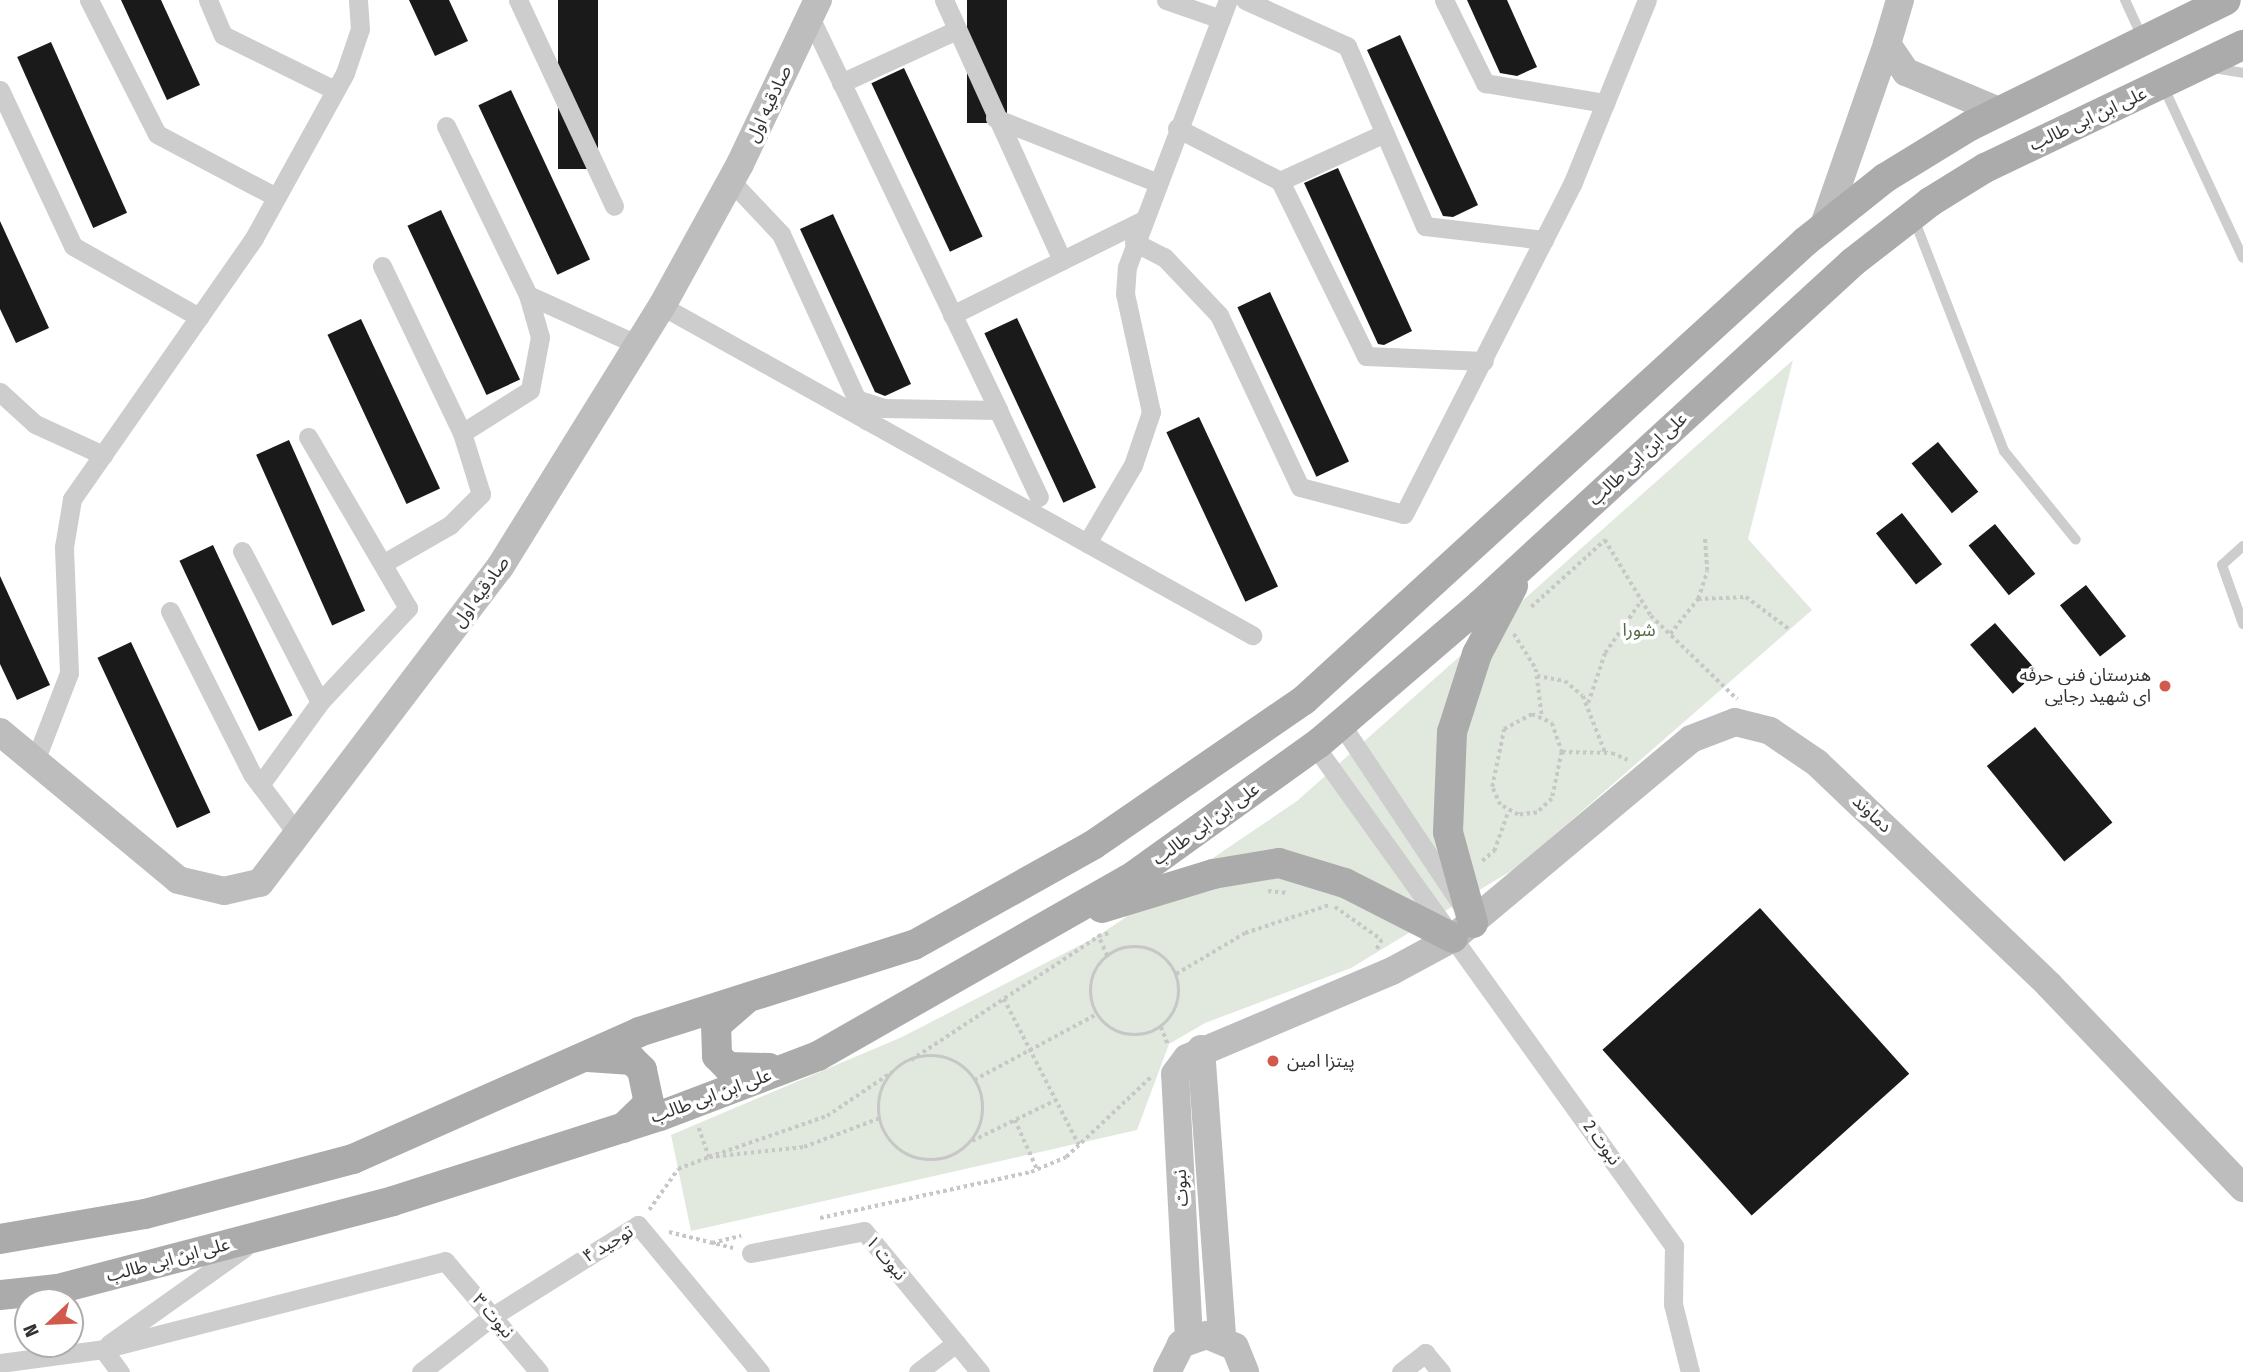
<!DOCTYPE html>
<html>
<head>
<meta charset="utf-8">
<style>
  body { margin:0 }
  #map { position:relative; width:2243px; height:1372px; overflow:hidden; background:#fff; font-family:"Fira Sans Condensed","Noto Sans Arabic",sans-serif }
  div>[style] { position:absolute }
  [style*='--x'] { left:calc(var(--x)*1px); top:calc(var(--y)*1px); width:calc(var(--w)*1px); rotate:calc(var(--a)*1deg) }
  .green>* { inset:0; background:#e1e8dd }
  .building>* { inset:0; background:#1a1a1a; transform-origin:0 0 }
  .path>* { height:3.5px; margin-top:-1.75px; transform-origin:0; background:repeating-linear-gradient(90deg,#c7c7c7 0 3.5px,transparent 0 7px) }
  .path>.ring { margin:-1.75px; padding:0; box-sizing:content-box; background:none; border:3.5px solid #c7c7c7; border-radius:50% }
  .lane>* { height:10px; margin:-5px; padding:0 5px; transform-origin:5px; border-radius:5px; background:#cdcdcd }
  .street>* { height:19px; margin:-9.5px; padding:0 9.5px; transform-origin:9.5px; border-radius:9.5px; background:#cdcdcd }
  .secondary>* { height:28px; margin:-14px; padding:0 14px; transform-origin:14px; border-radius:14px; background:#bdbdbd }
  .primary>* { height:30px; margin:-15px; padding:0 15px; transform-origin:15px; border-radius:15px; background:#ababab }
  .dots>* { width:19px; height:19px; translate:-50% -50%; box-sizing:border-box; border:4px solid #fff; border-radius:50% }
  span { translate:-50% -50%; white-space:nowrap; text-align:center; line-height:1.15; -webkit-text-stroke:7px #fff; paint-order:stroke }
  .street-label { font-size:18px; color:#333 }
  .park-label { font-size:18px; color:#506a45 }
  .poi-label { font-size:18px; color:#333 }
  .right { translate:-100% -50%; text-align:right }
  .left { translate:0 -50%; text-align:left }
  .north { position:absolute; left:14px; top:1288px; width:70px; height:70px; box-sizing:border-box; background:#fff; border:2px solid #adadad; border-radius:50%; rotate:247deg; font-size:19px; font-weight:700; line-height:28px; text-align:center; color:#333 }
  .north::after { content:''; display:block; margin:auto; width:24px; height:32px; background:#d25a4d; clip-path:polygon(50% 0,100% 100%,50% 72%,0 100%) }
</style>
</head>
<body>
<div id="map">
  <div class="green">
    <i style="clip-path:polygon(1793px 360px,1748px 539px,1812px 610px,1519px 866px,1351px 968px,1205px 1023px,1169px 1044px,1137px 1130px,691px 1231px,671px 1135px,902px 1037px,1098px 936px,1297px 801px)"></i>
  </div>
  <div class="building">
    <i style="clip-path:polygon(121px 0,161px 0,200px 85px,167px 100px)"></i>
    <i style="clip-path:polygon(409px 0,449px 0,468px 41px,435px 56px)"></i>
    <i style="left:558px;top:0;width:40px;height:169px"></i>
    <i style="left:967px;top:0;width:40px;height:123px"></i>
    <i style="clip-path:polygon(1467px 0,1507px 0,1537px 67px,1517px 76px,1500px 73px)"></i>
    <i style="clip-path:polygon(1400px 35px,1478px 205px,1453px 217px,1443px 216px,1367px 50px)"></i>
    <i style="left:51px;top:42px;width:187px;height:37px;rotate:66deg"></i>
    <i style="left:904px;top:68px;width:186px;height:36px;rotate:65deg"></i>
    <i style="left:511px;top:90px;width:187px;height:36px;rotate:65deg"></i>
    <i style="clip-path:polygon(1338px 168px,1412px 331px,1384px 345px,1378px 344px,1304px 183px)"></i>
    <i style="left:441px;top:210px;width:187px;height:37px;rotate:65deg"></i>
    <i style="clip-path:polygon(833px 214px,911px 384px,885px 396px,875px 392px,800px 229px)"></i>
    <i style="clip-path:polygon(0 221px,49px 328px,16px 343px,0 309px)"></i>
    <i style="left:1270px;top:292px;width:187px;height:36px;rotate:65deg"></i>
    <i style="left:1017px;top:318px;width:187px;height:36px;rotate:65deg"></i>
    <i style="left:361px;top:319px;width:187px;height:37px;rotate:65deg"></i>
    <i style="left:1199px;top:417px;width:187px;height:36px;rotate:65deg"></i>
    <i style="left:289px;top:440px;width:187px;height:36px;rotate:66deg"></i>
    <i style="left:1938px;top:442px;width:64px;height:34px;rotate:51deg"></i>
    <i style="left:1902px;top:513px;width:65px;height:33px;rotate:52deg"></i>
    <i style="left:1995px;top:524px;width:64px;height:34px;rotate:51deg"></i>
    <i style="left:213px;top:545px;width:188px;height:37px;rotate:65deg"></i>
    <i style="clip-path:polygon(0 576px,50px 685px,17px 700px,0 664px)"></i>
    <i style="left:2086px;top:585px;width:65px;height:33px;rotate:52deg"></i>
    <i style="left:1995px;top:623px;width:65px;height:33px;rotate:49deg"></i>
    <i style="left:131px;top:642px;width:188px;height:37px;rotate:65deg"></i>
    <i style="left:2035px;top:727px;width:123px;height:62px;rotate:51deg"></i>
    <i style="left:1760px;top:908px;width:223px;height:212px;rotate:48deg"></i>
  </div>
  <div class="path">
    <i style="--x:1698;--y:599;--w:48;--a:-2.4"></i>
    <i style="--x:1746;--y:597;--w:54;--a:36.7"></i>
    <i style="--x:1531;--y:607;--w:100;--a:-42.2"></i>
    <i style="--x:1605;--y:540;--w:89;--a:58.8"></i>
    <i style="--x:1651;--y:616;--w:120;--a:44"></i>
    <i style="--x:1514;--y:634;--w:41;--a:57.8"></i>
    <i style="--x:1536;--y:669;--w:48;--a:82.9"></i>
    <i style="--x:1670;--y:634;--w:45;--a:-51.3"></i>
    <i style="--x:1698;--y:599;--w:29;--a:-72"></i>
    <i style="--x:1707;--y:571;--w:32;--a:-94"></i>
    <i style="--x:1537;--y:676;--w:28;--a:10"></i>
    <i style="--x:1565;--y:681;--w:23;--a:40"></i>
    <i style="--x:1583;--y:696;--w:60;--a:68.6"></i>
    <i style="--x:1588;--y:703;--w:53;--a:-71.2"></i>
    <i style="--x:1605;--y:653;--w:63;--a:-55.3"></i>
    <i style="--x:1532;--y:714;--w:22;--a:24"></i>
    <i style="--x:1552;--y:723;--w:31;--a:71"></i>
    <i style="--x:1562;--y:752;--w:48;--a:102"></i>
    <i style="--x:1552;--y:799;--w:21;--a:137"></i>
    <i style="--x:1537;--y:813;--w:19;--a:174"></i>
    <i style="--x:1518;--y:815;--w:21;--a:-151"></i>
    <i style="--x:1500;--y:805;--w:20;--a:-114"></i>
    <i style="--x:1492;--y:787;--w:59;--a:-78.3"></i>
    <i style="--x:1504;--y:729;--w:32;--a:-28"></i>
    <i style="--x:1562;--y:752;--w:50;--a:1.1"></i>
    <i style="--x:1612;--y:753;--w:17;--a:24"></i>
    <i style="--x:1482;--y:861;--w:16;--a:-40"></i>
    <i style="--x:1494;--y:851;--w:41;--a:-70.3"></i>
    <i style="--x:1268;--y:891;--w:20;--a:6"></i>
    <i style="--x:1335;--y:907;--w:57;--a:35.1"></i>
    <i style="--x:1382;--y:940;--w:13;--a:119"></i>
    <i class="ring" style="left:1091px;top:947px;width:84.5px;height:84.5px"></i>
    <i style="--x:1107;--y:956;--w:22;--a:-114"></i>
    <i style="--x:1098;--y:936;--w:11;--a:-15"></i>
    <i style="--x:1176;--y:974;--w:80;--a:-30.7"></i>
    <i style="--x:1245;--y:933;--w:89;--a:-18.4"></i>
    <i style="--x:1004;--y:999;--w:164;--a:62.8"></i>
    <i style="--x:1161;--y:1027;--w:18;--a:68"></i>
    <i class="ring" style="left:879px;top:1056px;width:100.5px;height:100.5px"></i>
    <i style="--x:911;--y:1060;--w:225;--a:-33.4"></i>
    <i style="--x:974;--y:1080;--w:140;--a:-28.2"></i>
    <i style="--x:1015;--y:1120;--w:54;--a:65.8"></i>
    <i style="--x:699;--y:1128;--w:31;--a:71"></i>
    <i style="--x:709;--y:1157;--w:125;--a:-19.2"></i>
    <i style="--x:827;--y:1116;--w:78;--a:-34.1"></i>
    <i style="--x:972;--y:1141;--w:93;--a:-26"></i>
    <i style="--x:649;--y:1210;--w:50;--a:-54.7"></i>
    <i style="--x:678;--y:1169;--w:33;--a:-21"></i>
    <i style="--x:709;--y:1157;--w:96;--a:-6"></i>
    <i style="--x:804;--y:1147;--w:81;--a:-20.9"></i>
    <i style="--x:820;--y:1218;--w:216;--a:-12.3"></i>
    <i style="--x:1031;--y:1172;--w:38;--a:-23"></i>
    <i style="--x:1066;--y:1157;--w:117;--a:-43.3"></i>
    <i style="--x:669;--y:1232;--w:66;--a:14"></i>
    <i style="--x:712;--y:1243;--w:30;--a:-14"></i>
  </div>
  <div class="lane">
    <i style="--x:2125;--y:0;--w:41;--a:65.3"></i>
    <i style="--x:2213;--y:68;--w:30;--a:9"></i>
    <i style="--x:2164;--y:88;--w:187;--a:65.1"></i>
    <i style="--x:1914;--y:219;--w:249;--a:68.8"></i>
    <i style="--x:2004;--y:451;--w:114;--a:51"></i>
    <i style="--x:2243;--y:546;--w:28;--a:138"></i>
    <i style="--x:2222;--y:565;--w:63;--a:70.4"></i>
  </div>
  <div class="street">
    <i style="--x:89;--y:0;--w:150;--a:63.1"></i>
    <i style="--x:157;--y:134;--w:135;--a:27.9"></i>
    <i style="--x:208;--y:0;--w:38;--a:67"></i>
    <i style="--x:223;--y:35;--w:125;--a:26.2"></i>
    <i style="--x:518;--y:0;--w:227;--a:65"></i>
    <i style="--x:944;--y:0;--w:286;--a:65.6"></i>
    <i style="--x:1166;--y:0;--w:58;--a:19.1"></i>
    <i style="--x:1245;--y:0;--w:112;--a:24.3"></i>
    <i style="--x:1347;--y:46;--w:196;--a:66.6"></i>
    <i style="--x:1425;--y:226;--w:120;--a:6.7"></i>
    <i style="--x:1444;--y:0;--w:93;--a:63.7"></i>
    <i style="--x:1485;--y:83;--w:122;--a:9.5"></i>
    <i style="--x:810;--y:17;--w:436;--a:64.4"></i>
    <i style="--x:841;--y:83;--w:128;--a:-24.6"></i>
    <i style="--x:0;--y:90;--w:172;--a:64.9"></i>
    <i style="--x:73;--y:246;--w:145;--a:29.4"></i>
    <i style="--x:995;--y:118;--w:173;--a:21.7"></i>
    <i style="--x:446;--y:126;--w:188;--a:64.1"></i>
    <i style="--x:528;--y:295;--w:121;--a:24.4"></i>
    <i style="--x:1177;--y:128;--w:116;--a:27.2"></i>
    <i style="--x:1280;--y:181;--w:195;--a:63.8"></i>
    <i style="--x:1366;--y:356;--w:118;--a:2.4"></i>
    <i style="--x:731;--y:181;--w:73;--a:46.7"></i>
    <i style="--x:781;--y:234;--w:205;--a:65.4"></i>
    <i style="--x:1280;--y:181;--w:115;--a:-24.6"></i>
    <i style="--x:1134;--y:242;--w:34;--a:27"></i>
    <i style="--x:1164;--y:257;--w:80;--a:46.5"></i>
    <i style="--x:1219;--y:315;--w:190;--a:64.8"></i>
    <i style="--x:1300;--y:487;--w:107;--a:14.6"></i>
    <i style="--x:1404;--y:514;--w:373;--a:-63"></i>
    <i style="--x:1573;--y:182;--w:196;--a:-67.9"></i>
    <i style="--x:382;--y:266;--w:185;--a:64.4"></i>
    <i style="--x:462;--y:433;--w:64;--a:72.7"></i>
    <i style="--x:481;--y:494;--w:44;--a:135"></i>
    <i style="--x:450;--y:525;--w:76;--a:150.1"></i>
    <i style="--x:662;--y:306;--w:676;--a:29.15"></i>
    <i style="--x:952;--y:315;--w:211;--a:-26.4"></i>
    <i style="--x:0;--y:392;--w:47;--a:42.4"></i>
    <i style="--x:35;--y:424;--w:75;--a:24.5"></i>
    <i style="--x:856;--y:399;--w:28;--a:18"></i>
    <i style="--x:883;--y:408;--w:115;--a:1"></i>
    <i style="--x:998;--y:410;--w:96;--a:64.8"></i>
    <i style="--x:462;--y:433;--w:80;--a:-32.3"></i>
    <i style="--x:530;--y:390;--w:54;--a:-79.3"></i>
    <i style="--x:540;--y:337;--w:44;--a:-105.9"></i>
    <i style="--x:1087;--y:543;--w:91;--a:-59.5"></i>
    <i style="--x:1133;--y:465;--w:56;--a:-71.2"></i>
    <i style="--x:1151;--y:412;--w:121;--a:-102.4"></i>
    <i style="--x:1125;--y:294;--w:27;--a:-86"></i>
    <i style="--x:1127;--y:267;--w:285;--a:-69.3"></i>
    <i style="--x:242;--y:551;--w:170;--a:62.7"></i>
    <i style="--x:320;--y:702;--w:129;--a:-46.9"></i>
    <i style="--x:408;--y:608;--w:198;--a:-120.3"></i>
    <i style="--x:170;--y:611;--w:182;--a:63.3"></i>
    <i style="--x:252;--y:774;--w:76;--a:53"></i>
    <i style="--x:1341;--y:724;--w:216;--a:56.3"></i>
    <i style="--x:1315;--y:746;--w:616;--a:54.32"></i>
    <i style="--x:1674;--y:1246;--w:58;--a:91"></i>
    <i style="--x:1673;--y:1304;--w:70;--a:76"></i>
    <i style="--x:35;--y:761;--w:94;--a:-68.9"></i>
    <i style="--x:69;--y:673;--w:126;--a:-92.3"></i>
    <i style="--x:64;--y:547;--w:49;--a:-80.5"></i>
    <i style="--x:72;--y:499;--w:318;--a:-55.1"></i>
    <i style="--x:254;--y:238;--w:188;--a:-61.1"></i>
    <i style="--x:345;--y:73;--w:46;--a:-71.2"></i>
    <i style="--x:360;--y:29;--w:29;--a:-94"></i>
    <i style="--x:260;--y:785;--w:102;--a:-54.1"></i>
    <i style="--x:751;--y:1253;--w:115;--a:-11"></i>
    <i style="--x:864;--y:1231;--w:183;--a:50.6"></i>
    <i style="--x:109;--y:1344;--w:166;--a:-35.4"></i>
    <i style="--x:103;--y:1349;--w:29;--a:54"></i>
    <i style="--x:0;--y:1363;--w:104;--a:-7.7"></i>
    <i style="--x:103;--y:1349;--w:353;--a:-14.4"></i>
    <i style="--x:445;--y:1261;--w:145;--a:49.7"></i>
    <i style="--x:421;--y:1372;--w:91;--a:-37.9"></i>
    <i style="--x:493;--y:1316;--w:171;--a:-32.1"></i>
    <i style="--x:638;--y:1225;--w:191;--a:50.3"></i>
    <i style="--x:918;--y:1372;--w:48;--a:-37.3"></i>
    <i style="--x:1401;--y:1372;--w:31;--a:-38"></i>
    <i style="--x:1425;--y:1353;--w:25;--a:50"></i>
  </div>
  <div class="secondary">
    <i style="--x:1887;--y:44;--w:46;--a:-73.5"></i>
    <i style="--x:1823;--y:228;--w:195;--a:-70.8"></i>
    <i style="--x:1887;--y:44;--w:34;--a:56"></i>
    <i style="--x:1906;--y:72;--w:101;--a:22.8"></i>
    <i style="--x:0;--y:732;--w:231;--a:39.7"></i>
    <i style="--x:178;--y:880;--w:47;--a:13.4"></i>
    <i style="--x:224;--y:891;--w:37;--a:-13"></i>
    <i style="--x:260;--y:883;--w:397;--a:-52.8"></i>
    <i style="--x:500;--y:567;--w:307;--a:-58.2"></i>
    <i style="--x:662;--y:306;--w:162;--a:-61.2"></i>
    <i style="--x:740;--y:164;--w:182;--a:-64.6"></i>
    <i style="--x:1201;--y:1049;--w:290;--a:85.8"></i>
    <i style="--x:1189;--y:1339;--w:265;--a:-93"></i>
    <i style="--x:1175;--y:1074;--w:20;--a:-53"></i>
    <i style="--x:1187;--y:1058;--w:223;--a:-23"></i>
    <i style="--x:1392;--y:971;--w:69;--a:-28.4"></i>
    <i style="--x:1453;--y:938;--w:310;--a:-39.9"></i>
    <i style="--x:1691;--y:739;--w:47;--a:-21.1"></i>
    <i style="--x:1735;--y:722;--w:36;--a:14"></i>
    <i style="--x:1770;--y:731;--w:57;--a:34.2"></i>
    <i style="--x:1817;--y:763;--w:321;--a:43.7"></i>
    <i style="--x:2049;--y:985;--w:281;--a:46.3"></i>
    <i style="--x:1167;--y:1372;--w:31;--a:-63"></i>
    <i style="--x:1181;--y:1344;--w:28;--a:-19"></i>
    <i style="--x:1207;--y:1335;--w:30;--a:23"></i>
    <i style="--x:1235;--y:1347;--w:27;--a:68"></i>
  </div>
  <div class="primary">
    <i style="--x:1102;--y:908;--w:116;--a:-17"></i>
    <i style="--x:1213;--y:874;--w:67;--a:-9.5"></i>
    <i style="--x:1279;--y:863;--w:69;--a:16.9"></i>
    <i style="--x:1345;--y:883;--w:121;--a:27"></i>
    <i style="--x:1473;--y:923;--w:94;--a:-105.4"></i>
    <i style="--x:1448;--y:832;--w:100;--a:-87.7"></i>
    <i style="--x:1452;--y:732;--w:82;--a:-72.2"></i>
    <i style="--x:1477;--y:654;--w:77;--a:-62.1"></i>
    <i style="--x:745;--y:1000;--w:38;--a:139"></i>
    <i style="--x:716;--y:1025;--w:31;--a:88"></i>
    <i style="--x:717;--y:1056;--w:16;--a:45"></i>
    <i style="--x:728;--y:1067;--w:41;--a:1.4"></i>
    <i style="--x:588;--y:1057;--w:44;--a:3.9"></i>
    <i style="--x:632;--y:1060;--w:14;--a:45"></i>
    <i style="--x:642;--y:1070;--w:34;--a:78"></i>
    <i style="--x:649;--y:1103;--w:36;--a:136"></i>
    <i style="--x:0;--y:1239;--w:147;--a:-9.8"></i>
    <i style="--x:145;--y:1214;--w:215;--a:-14.8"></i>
    <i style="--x:353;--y:1159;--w:313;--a:-23.9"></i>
    <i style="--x:639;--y:1032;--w:288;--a:-17.6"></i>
    <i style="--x:914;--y:945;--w:205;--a:-29.2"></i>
    <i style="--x:1093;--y:845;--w:256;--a:-34.5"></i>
    <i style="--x:1304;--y:700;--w:680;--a:-42.44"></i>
    <i style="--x:1806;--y:241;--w:101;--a:-38.6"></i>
    <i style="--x:1885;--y:178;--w:100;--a:-31.5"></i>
    <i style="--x:1970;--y:126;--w:285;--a:-26.2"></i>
    <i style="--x:0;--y:1295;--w:58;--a:-5.9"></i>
    <i style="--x:58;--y:1289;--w:346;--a:-14.7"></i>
    <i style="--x:393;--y:1201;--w:280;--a:-17.7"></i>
    <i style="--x:660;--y:1116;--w:169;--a:-20.8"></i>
    <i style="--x:818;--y:1056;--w:365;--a:-29.7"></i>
    <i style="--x:1135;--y:875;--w:226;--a:-35.7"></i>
    <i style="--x:1319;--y:743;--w:213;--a:-40.6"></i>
    <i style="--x:1481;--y:604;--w:505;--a:-42.59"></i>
    <i style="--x:1853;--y:262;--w:98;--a:-37.9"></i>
    <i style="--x:1930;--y:202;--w:65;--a:-31.7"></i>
    <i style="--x:1985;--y:168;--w:286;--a:-25.5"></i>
  </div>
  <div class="dots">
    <i style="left:2165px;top:686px;background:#d25a4d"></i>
    <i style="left:1273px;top:1061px;background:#d25a4d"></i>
  </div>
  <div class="street-label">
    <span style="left:769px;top:104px;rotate:-65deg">صادقیه اول</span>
    <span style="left:2088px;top:119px;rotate:-25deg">علی ابن ابی طالب</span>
    <span style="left:1638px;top:459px;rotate:-43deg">علی ابن ابی طالب</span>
    <span style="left:481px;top:592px;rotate:-54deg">صادقیه اول</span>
    <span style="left:1872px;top:814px;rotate:43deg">دماوند</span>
    <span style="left:1206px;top:824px;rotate:-36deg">علی ابن ابی طالب</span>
    <span style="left:711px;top:1096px;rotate:-20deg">علی ابن ابی طالب</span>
    <span style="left:1602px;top:1143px;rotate:54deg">نبوت 2</span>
    <span style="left:1181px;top:1188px;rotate:-93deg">نبوت</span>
    <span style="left:608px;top:1244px;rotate:-31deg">توحید ۴</span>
    <span style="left:886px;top:1258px;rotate:50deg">نبوت ۱</span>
    <span style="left:168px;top:1260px;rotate:-15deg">علی ابن ابی طالب</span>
    <span style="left:493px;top:1316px;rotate:49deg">نبوت ۳</span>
  </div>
  <div class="park-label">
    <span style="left:1639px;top:630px">شورا</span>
  </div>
  <div class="poi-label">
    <span class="right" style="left:2151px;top:686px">هنرستان فنی حرفه<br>ای شهید رجایی</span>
    <span class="left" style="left:1287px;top:1061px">پیتزا امین</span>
  </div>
  <div class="north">N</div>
</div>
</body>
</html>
